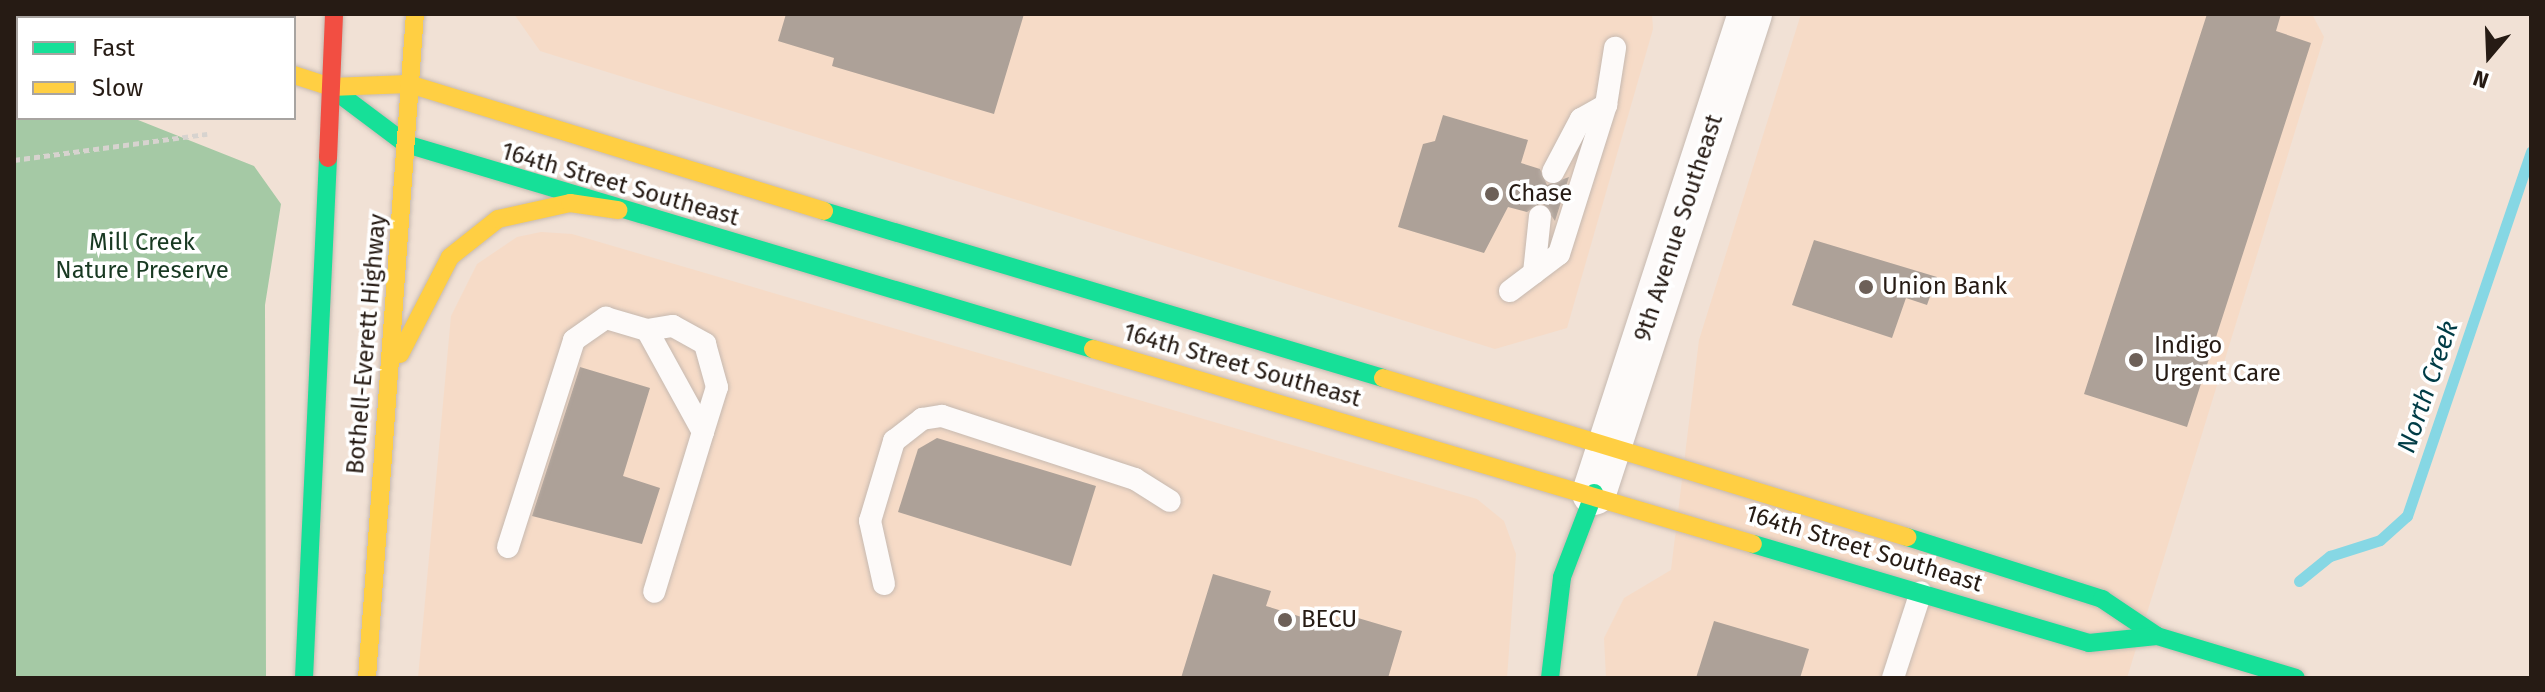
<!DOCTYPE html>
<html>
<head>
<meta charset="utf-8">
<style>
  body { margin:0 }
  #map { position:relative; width:2545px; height:692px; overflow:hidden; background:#f1e1d5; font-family:"Fira Sans",sans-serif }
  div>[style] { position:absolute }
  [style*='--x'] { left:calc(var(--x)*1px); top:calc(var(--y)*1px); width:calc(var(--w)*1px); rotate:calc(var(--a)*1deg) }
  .built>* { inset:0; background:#f6dbc7 }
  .forest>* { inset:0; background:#a5c9a5 }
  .stream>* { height:11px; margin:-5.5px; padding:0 5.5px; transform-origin:5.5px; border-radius:5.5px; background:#86d7e4 }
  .building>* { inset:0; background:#ada198 }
  .path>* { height:5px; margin-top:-2.5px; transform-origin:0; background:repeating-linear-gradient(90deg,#d7d3cf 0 6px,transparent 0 10px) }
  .roads { filter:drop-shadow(0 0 2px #c6b9b0) drop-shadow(0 0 2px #c6b9b0) }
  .lane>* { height:22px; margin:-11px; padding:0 11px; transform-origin:11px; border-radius:11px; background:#fdfaf9 }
  .street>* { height:44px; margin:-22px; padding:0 22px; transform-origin:22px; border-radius:22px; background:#fdfaf9 }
  .fast>* { height:18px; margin:-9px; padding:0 9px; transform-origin:9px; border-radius:9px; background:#16e098 }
  .slow>* { height:18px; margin:-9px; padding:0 9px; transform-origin:9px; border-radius:9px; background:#ffcf43 }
  .jam>* { height:18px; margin:-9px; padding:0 9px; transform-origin:9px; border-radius:9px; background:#f24e42 }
  .dots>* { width:22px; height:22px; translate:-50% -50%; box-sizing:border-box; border:4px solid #fff; border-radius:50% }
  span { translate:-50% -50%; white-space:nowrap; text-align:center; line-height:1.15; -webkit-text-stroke:7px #fff; paint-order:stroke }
  .street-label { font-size:24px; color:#261b14 }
  .poi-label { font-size:24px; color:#261b14 }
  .left { translate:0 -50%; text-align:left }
  .park-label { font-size:24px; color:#183922 }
  .water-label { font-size:26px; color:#003c46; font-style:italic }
  .frame { position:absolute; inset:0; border:16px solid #261b14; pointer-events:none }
  .legend { position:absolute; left:16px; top:16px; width:280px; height:104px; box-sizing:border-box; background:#fff; border:2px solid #a8a4a1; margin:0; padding:10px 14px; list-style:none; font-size:24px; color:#261b14 }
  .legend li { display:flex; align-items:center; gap:16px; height:40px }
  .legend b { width:40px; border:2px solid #a8a4a1 }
  .north { position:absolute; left:2449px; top:16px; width:80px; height:80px; -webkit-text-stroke:6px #fff; paint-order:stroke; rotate:199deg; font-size:22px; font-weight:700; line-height:32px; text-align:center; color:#261b14 }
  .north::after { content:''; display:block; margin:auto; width:28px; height:36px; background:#261b14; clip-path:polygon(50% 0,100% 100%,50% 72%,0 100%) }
</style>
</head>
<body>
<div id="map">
  <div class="built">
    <i style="clip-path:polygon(514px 14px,1652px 14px,1653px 29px,1567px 328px,1495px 349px,540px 51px)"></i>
    <i style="clip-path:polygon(1801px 14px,2312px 14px,2324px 37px,2127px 678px,1606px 678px,1604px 638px,1624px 598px,1671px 570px,1699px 340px)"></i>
    <i style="clip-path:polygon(541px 232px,572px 234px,1477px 499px,1504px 521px,1516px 554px,1507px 678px,418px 678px,451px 316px,477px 264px,517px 237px)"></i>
  </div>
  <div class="forest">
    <i style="clip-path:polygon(14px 77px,18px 118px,133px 118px,254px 166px,281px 204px,265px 305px,266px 678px,14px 678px)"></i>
  </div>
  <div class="stream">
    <i style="--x:2299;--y:581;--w:40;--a:-39"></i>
    <i style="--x:2330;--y:556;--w:52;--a:-17.7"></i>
    <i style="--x:2380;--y:540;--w:36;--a:-42"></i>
    <i style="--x:2407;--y:516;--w:385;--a:-71.2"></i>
  </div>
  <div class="building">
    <i style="clip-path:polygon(786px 14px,1024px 14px,994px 114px,832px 66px,834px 58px,778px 41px)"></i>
    <i style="clip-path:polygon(2207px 14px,2281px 14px,2276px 31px,2311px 43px,2187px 427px,2084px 394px)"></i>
    <i style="clip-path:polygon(1443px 115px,1528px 140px,1521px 163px,1540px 169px,1547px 185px,1569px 177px,1555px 221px,1542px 202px,1527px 212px,1508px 207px,1484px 253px,1398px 227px,1423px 144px,1435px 141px)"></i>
    <i style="clip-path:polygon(1814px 240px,1937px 277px,1927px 305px,1906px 298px,1892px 338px,1792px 305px)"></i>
    <i style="clip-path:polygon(580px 367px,650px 388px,623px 476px,660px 488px,642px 544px,532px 516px)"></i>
    <i style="clip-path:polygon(937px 438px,1096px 486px,1071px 566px,898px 512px,918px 449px)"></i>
    <i style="clip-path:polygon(1213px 574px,1271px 591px,1266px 606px,1337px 628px,1341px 613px,1402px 631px,1388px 678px,1181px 678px)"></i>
    <i style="clip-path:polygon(1714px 621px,1809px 649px,1800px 678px,1696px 678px)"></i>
  </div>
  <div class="path">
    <i style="--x:14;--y:160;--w:195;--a:-7.7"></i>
  </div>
  <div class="roads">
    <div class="lane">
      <i style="--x:1553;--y:172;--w:60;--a:-62.2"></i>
      <i style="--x:1581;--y:119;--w:29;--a:-29"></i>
      <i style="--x:1534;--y:273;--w:57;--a:-84"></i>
      <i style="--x:1510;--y:291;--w:61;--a:-37.1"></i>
      <i style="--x:1559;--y:254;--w:156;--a:-72.5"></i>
      <i style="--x:1606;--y:105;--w:58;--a:-81"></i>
      <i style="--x:647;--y:330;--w:26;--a:-9"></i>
      <i style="--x:673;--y:326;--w:37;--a:29"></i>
      <i style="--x:705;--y:344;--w:45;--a:74.4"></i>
      <i style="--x:717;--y:387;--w:47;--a:107.3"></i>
      <i style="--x:508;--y:547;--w:217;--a:-72.3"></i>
      <i style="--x:574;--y:340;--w:39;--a:-35"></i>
      <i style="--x:606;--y:318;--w:43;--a:16.3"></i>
      <i style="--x:647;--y:330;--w:116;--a:61.2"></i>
      <i style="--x:703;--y:432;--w:167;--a:107"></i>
      <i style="--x:884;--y:584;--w:65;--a:-102.5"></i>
      <i style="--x:870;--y:521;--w:84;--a:-73.3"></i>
      <i style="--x:894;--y:441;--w:36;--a:-38"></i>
      <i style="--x:922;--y:419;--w:20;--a:-9"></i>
      <i style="--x:942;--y:416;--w:203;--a:18.1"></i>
      <i style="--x:1135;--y:479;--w:41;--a:32.2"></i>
      <i style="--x:1893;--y:678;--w:90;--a:-72"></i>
    </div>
    <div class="street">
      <i style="--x:1594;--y:493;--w:504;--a:-71.96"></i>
    </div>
    <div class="fast">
      <i style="--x:113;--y:14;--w:13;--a:18"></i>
      <i style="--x:330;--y:87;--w:95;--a:36.9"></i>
      <i style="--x:406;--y:144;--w:717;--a:16.62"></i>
      <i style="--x:824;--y:211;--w:583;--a:16.63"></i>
      <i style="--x:1907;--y:537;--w:205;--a:17.6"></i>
      <i style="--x:2102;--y:599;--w:66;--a:33.9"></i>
      <i style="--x:2157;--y:636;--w:145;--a:16.8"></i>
      <i style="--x:1753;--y:544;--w:350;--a:16.4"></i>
      <i style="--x:2089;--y:643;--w:68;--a:-5.9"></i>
      <i style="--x:304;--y:678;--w:521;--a:-87.36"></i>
      <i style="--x:1550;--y:678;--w:102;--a:-83.2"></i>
      <i style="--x:1562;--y:577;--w:90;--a:-69.1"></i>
    </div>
    <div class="slow">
      <i style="--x:294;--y:75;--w:38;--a:18"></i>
      <i style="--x:330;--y:87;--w:79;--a:-2.2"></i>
      <i style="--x:409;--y:84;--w:434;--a:17"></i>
      <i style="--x:1093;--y:349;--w:688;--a:16.46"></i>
      <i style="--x:400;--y:354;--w:109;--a:-62.7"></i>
      <i style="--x:450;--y:257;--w:61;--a:-38.4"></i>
      <i style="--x:498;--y:219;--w:74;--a:-12.5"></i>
      <i style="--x:570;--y:203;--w:49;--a:8.3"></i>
      <i style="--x:1383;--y:378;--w:548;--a:16.88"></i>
      <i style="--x:367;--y:678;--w:666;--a:-85.87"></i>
    </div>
    <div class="jam">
      <i style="--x:328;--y:158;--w:144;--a:-87.6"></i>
    </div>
  </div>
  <div class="dots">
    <i style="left:1492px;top:194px;background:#6d6058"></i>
    <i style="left:1866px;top:287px;background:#6d6058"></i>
    <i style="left:2136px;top:360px;background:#6d6058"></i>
    <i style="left:1285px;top:620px;background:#6d6058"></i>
  </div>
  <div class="street-label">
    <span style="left:620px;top:185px;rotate:16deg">164th Street Southeast</span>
    <span style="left:1679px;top:228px;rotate:-72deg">9th Avenue Southeast</span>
    <span style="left:367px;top:344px;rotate:-85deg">Bothell-Everett Highway</span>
    <span style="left:1242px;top:366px;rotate:16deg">164th Street Southeast</span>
    <span style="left:1864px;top:549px;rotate:17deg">164th Street Southeast</span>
  </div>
  <div class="poi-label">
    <span class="left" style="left:1508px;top:194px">Chase</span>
    <span class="left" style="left:1882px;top:287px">Union Bank</span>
    <span class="left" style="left:2154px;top:360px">Indigo<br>Urgent Care</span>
    <span class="left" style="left:1301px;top:620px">BECU</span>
  </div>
  <div class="park-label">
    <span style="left:142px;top:257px">Mill Creek<br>Nature Preserve</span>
  </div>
  <div class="water-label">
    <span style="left:2428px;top:387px;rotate:-71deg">North Creek</span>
  </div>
  <div class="frame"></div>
  <ul class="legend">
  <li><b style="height:10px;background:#16e098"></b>Fast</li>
  <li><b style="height:10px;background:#ffcf43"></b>Slow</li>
  </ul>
  <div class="north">N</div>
</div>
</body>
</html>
